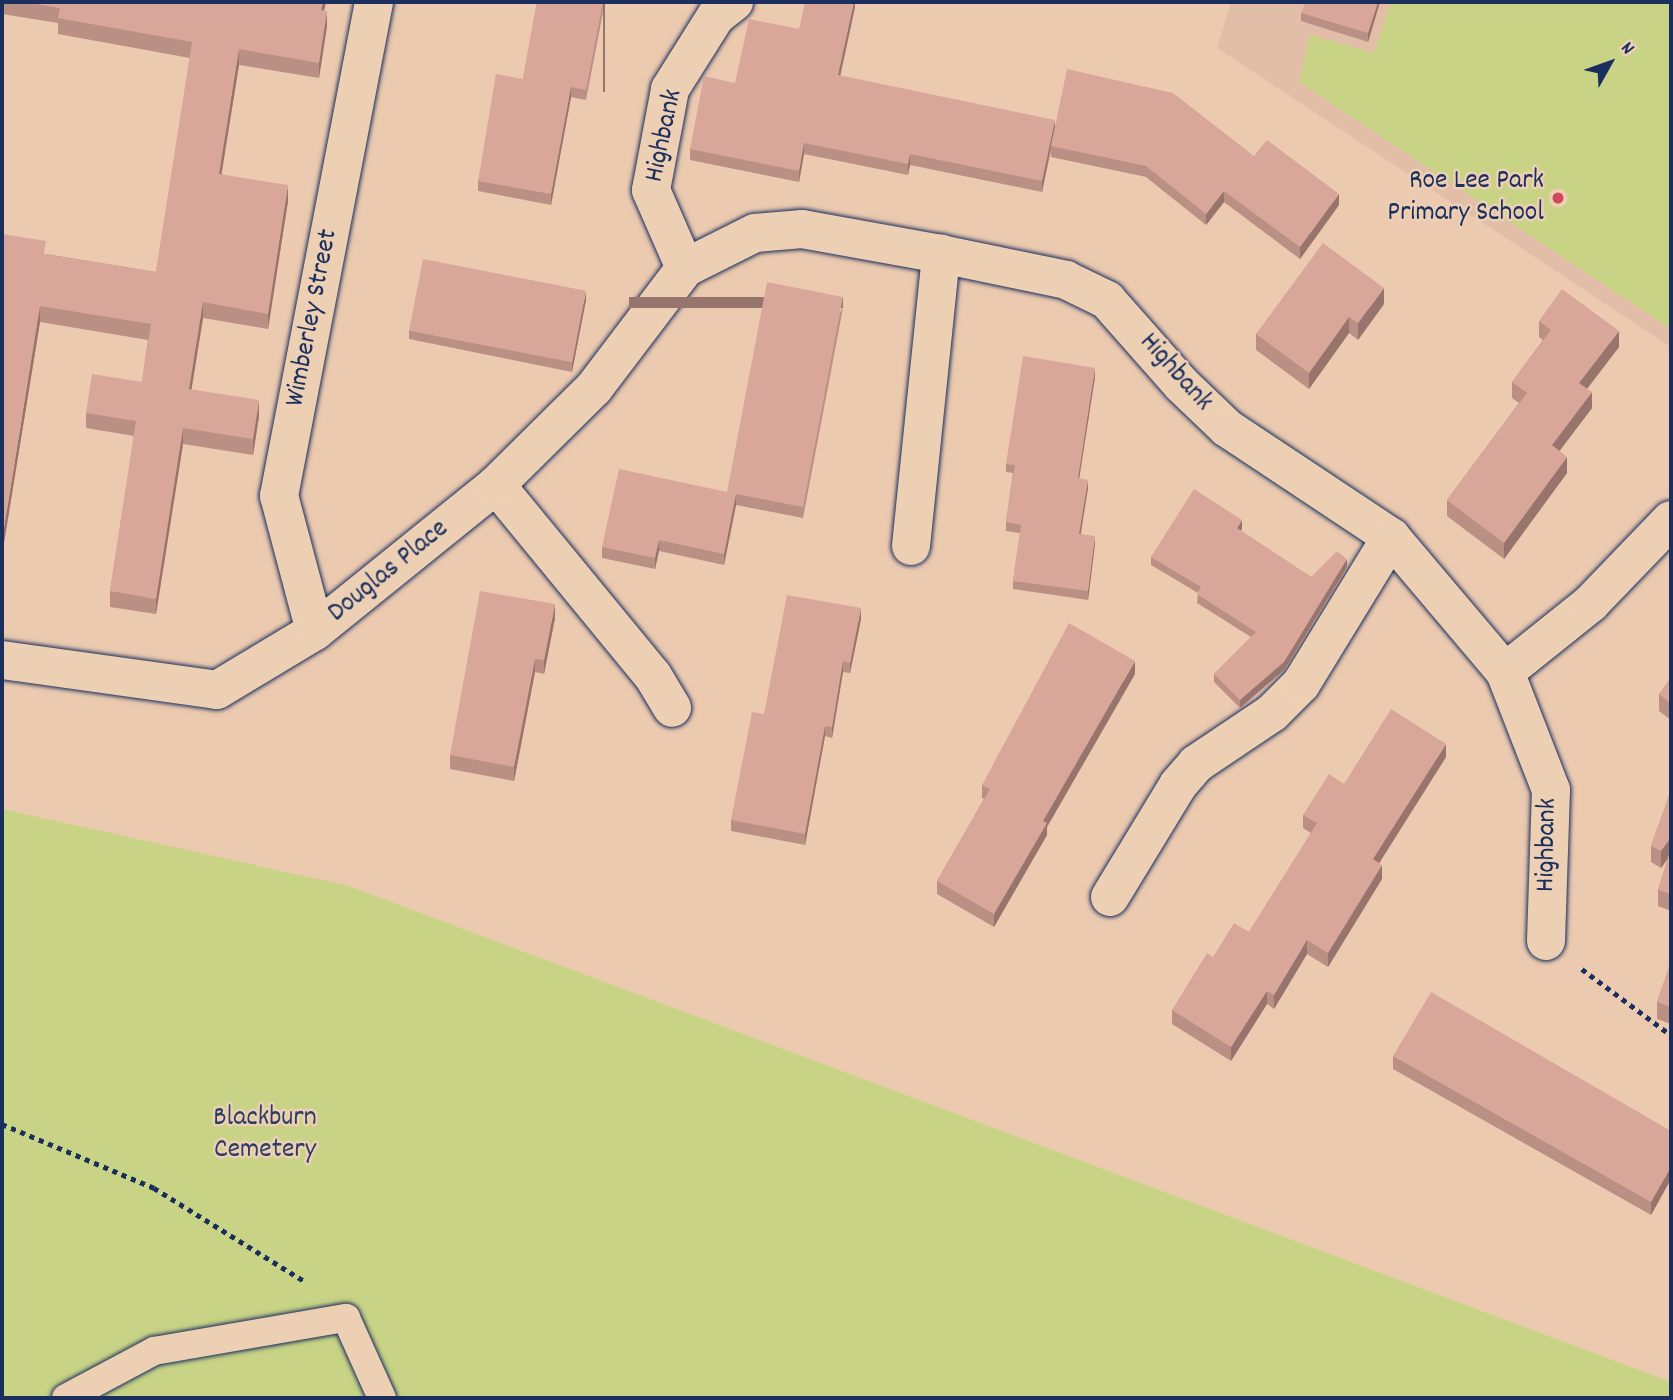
<!DOCTYPE html>
<html>
<head>
<meta charset="utf-8">
<style>
  body { margin:0 }
  #map { position:relative; width:1673px; height:1400px; overflow:hidden; background:#eccab0; font-family:Dekko,sans-serif }
  div>[style] { position:absolute }
  [style*='--x'] { left:calc(var(--x)*1px); top:calc(var(--y)*1px); width:calc(var(--w)*1px); rotate:calc(var(--a)*1deg) }
  .built>* { inset:0; background:#e2bda8 }
  .green>* { inset:0; background:#c8d386 }
  .path>* { height:4.5px; margin-top:-2.25px; transform-origin:0; background:repeating-linear-gradient(90deg,#1b2f5e 0 5px,transparent 0 10px) }
  .roads { filter:drop-shadow(0 0 2px #1b2f5e) drop-shadow(0 0 2px #1b2f5e) }
  .service>* { height:28px; margin:-14px; padding:0 14px; transform-origin:14px; border-radius:14px; background:#edd0b4 }
  .minor>* { height:38px; margin:-19px; padding:0 19px; transform-origin:19px; border-radius:19px; background:#edd0b4 }
  .wall>* { inset:0; background:#bb9084 }
  .shaded-wall>* { inset:0; background:#98756c; transform-origin:0 0 }
  .building>* { inset:0; background:#d9a79a; transform-origin:0 0 }
  .dots>* { width:19px; height:19px; translate:-50% -50%; box-sizing:border-box; border:4px solid #edd0b4; border-radius:50% }
  span { translate:-50% -50%; white-space:nowrap; text-align:center; line-height:1.15; -webkit-text-stroke:5px #edd0b4; paint-order:stroke }
  .street-label { font-size:28px; color:#1b2f5e }
  .poi-label { font-size:28px; color:#1b2f5e }
  .right { translate:-100% -50%; text-align:right }
  .park-label { font-size:28px; color:#2c3f62 }
  .frame { position:absolute; inset:0; border:4px solid #1b2f5e; pointer-events:none }
  .north { position:absolute; left:1575px; top:28px; width:70px; height:70px; -webkit-text-stroke:5px #edd0b4; paint-order:stroke; rotate:50deg; font-size:19px; font-weight:700; line-height:28px; text-align:center; color:#1b2f5e }
  .north::after { content:''; display:block; margin:auto; width:24px; height:32px; background:#1b2f5e; clip-path:polygon(50% 0,100% 100%,50% 72%,0 100%) }
</style>
</head>
<body>
<div id="map">
  <div class="built">
    <i style="clip-path:polygon(1231px 2px,1671px 2px,1671px 347px,1217px 48px)"></i>
  </div>
  <div class="green">
    <i style="clip-path:polygon(1391px 2px,1671px 2px,1671px 329px,1299px 82px,1310px 35px,1374px 53px)"></i>
    <i style="clip-path:polygon(2px 809px,349px 886px,1671px 1382px,1671px 1398px,2px 1398px)"></i>
  </div>
  <div class="path">
    <i style="--x:1582;--y:969;--w:111;--a:36.6"></i>
    <i style="--x:2;--y:1124;--w:165;--a:22.8"></i>
    <i style="--x:154;--y:1188;--w:176;--a:31.8"></i>
  </div>
  <div class="roads">
    <div class="service">
      <i style="--x:66;--y:1398;--w:100;--a:-28.1"></i>
      <i style="--x:154;--y:1351;--w:195;--a:-9.8"></i>
      <i style="--x:346;--y:1318;--w:88;--a:65.8"></i>
    </div>
    <div class="minor">
      <i style="--x:685;--y:268;--w:85;--a:-113.6"></i>
      <i style="--x:651;--y:190;--w:103;--a:-79.3"></i>
      <i style="--x:670;--y:89;--w:86;--a:-57.8"></i>
      <i style="--x:716;--y:16;--w:23;--a:-38"></i>
      <i style="--x:496;--y:485;--w:247;--a:50.6"></i>
      <i style="--x:653;--y:676;--w:37;--a:59"></i>
      <i style="--x:911;--y:546;--w:294;--a:-84.1"></i>
      <i style="--x:315;--y:631;--w:140;--a:-104.9"></i>
      <i style="--x:279;--y:496;--w:503;--a:-79.11"></i>
      <i style="--x:2;--y:660;--w:217;--a:7.9"></i>
      <i style="--x:217;--y:690;--w:114;--a:-31"></i>
      <i style="--x:315;--y:631;--w:233;--a:-38.9"></i>
      <i style="--x:496;--y:485;--w:138;--a:-44.7"></i>
      <i style="--x:594;--y:388;--w:151;--a:-52.8"></i>
      <i style="--x:685;--y:268;--w:78;--a:-26.6"></i>
      <i style="--x:755;--y:233;--w:47;--a:-4.9"></i>
      <i style="--x:802;--y:229;--w:141;--a:10.2"></i>
      <i style="--x:941;--y:254;--w:128;--a:11.7"></i>
      <i style="--x:1066;--y:280;--w:46;--a:26"></i>
      <i style="--x:1107;--y:300;--w:112;--a:48.6"></i>
      <i style="--x:1181;--y:384;--w:64;--a:43.7"></i>
      <i style="--x:1227;--y:428;--w:197;--a:33.6"></i>
      <i style="--x:1391;--y:537;--w:177;--a:49.8"></i>
      <i style="--x:1505;--y:672;--w:127;--a:68.7"></i>
      <i style="--x:1551;--y:790;--w:151;--a:91.9"></i>
      <i style="--x:1505;--y:672;--w:110;--a:-38.7"></i>
      <i style="--x:1591;--y:603;--w:115;--a:-46.1"></i>
      <i style="--x:1110;--y:897;--w:131;--a:-58.7"></i>
      <i style="--x:1178;--y:785;--w:28;--a:-49"></i>
      <i style="--x:1196;--y:764;--w:92;--a:-33.9"></i>
      <i style="--x:1272;--y:713;--w:41;--a:-45"></i>
      <i style="--x:1301;--y:684;--w:172;--a:-58.5"></i>
    </div>
  </div>
  <div class="wall">
    <i style="clip-path:polygon(2px 2px,326px 2px,324px 10px,327px 26px,319px 78px,239px 65px,221px 174px,288px 201px,268px 329px,203px 318px,191px 390px,259px 416px,253px 455px,183px 444px,156px 614px,110px 607px,110px 591px,134px 436px,86px 428px,86px 413px,142px 382px,148px 340px,40px 322px,2px 555px,46px 254px,156px 272px,190px 58px,58px 34px,58px 23px,2px 14px)"></i>
    <i style="clip-path:polygon(537px 2px,605px 2px,586px 100px,571px 97px,551px 205px,478px 191px,478px 181px,523px 79px)"></i>
    <i style="clip-path:polygon(855px 2px,855px 7px,840px 76px,1055px 127px,1254px 156px,1339px 205px,1300px 259px,1224px 202px,1206px 225px,1146px 177px,1051px 157px,1051px 151px,1042px 192px,910px 165px,908px 175px,804px 154px,799px 182px,690px 160px,690px 149px,735px 83px,799px 29px)"></i>
    <i style="clip-path:polygon(1380px 2px,1368px 42px,1301px 21px,1301px 13px)"></i>
    <i style="clip-path:polygon(586px 300px,572px 372px,409px 339px,409px 331px)"></i>
    <i style="clip-path:polygon(1384px 304px,1358px 340px,1349px 333px,1309px 389px,1256px 350px,1256px 334px)"></i>
    <i style="clip-path:polygon(843px 308px,803px 518px,736px 505px,724px 565px,659px 551px,655px 569px,602px 558px,602px 547px,727px 492px)"></i>
    <i style="clip-path:polygon(1539px 321px,1619px 347px,1587px 389px,1592px 408px,1559px 451px,1567px 473px,1504px 559px,1447px 516px,1447px 500px,1519px 403px,1512px 398px,1512px 382px,1543px 340px,1539px 337px)"></i>
    <i style="clip-path:polygon(1095px 377px,1079px 478px,1088px 488px,1081px 534px,1095px 544px,1088px 600px,1013px 589px,1013px 581px,1020px 533px,1006px 531px,1006px 522px,1013px 473px,1006px 472px,1006px 464px)"></i>
    <i style="clip-path:polygon(1242px 529px,1241px 531px,1311px 577px,1347px 567px,1284px 670px,1240px 708px,1214px 682px,1214px 674px,1251px 637px,1197px 603px,1198px 593px,1151px 565px,1151px 557px)"></i>
    <i style="clip-path:polygon(555px 618px,544px 674px,535px 672px,514px 781px,450px 769px,450px 755px)"></i>
    <i style="clip-path:polygon(861px 619px,850px 673px,843px 672px,832px 738px,825px 736px,805px 845px,731px 831px,731px 820px,764px 714px)"></i>
    <i style="clip-path:polygon(1135px 674px,1047px 827px,1047px 835px,994px 927px,937px 894px,937px 881px,984px 799px,982px 798px,982px 785px)"></i>
    <i style="clip-path:polygon(1671px 678px,1671px 720px,1659px 711px,1659px 694px)"></i>
    <i style="clip-path:polygon(1446px 757px,1379px 863px,1382px 879px,1328px 967px,1307px 954px,1274px 1009px,1267px 1004px,1231px 1061px,1172px 1024px,1172px 1010px,1213px 957px,1249px 932px,1311px 833px,1303px 828px,1303px 815px,1344px 784px)"></i>
    <i style="clip-path:polygon(1671px 790px,1671px 911px,1658px 906px,1658px 890px,1668px 858px,1661px 868px,1651px 862px,1651px 846px)"></i>
    <i style="clip-path:polygon(1671px 962px,1671px 1024px,1657px 1019px,1657px 1002px)"></i>
    <i style="clip-path:polygon(1393px 1056px,1671px 1131px,1671px 1179px,1651px 1215px,1393px 1069px)"></i>
  </div>
  <div class="shaded-wall">
    <i style="clip-path:polygon(323px 2px,326px 2px,321px 25px,321px 10px)"></i>
    <i style="left:603px;top:2px;width:2px;height:90px"></i>
    <i style="clip-path:polygon(854px 2px,855px 2px,855px 7px,838px 86px,838px 75px)"></i>
    <i style="clip-path:polygon(1378px 2px,1380px 2px,1368px 42px,1368px 33px)"></i>
    <i style="clip-path:polygon(327px 11px,327px 26px,319px 78px,319px 63px)"></i>
    <i style="clip-path:polygon(239px 49px,239px 65px,219px 190px,219px 174px)"></i>
    <i style="clip-path:polygon(571px 87px,571px 97px,551px 205px,551px 194px)"></i>
    <i style="clip-path:polygon(1055px 120px,1055px 131px,1051px 146px,1042px 192px,1042px 181px)"></i>
    <i style="clip-path:polygon(804px 143px,804px 154px,799px 182px,799px 171px)"></i>
    <i style="clip-path:polygon(910px 154px,910px 165px,908px 175px,908px 164px)"></i>
    <i style="clip-path:polygon(288px 185px,288px 201px,268px 329px,268px 314px)"></i>
    <i style="clip-path:polygon(1224px 191px,1224px 202px,1206px 225px,1206px 214px)"></i>
    <i style="clip-path:polygon(1339px 194px,1339px 205px,1300px 259px,1300px 247px)"></i>
    <i style="clip-path:polygon(1384px 288px,1384px 304px,1358px 340px,1358px 323px)"></i>
    <i style="clip-path:polygon(586px 291px,586px 300px,572px 372px,572px 364px)"></i>
    <i style="left:843px;top:297px;width:11px;height:214px;rotate:90deg"></i>
    <i style="clip-path:polygon(203px 302px,203px 318px,189px 405px,189px 389px)"></i>
    <i style="clip-path:polygon(40px 306px,40px 322px,2px 555px,2px 540px)"></i>
    <i style="clip-path:polygon(1349px 317px,1349px 333px,1309px 389px,1309px 373px)"></i>
    <i style="clip-path:polygon(1619px 331px,1619px 347px,1579px 399px,1579px 383px)"></i>
    <i style="clip-path:polygon(1095px 368px,1095px 377px,1078px 486px,1078px 478px)"></i>
    <i style="clip-path:polygon(1592px 392px,1592px 408px,1552px 461px,1552px 445px)"></i>
    <i style="clip-path:polygon(259px 400px,259px 416px,253px 455px,253px 439px)"></i>
    <i style="clip-path:polygon(183px 428px,183px 444px,156px 614px,156px 599px)"></i>
    <i style="clip-path:polygon(1567px 457px,1567px 473px,1504px 559px,1504px 543px)"></i>
    <i style="clip-path:polygon(1088px 480px,1088px 488px,1079px 542px,1079px 534px)"></i>
    <i style="clip-path:polygon(736px 494px,736px 505px,724px 565px,724px 554px)"></i>
    <i style="clip-path:polygon(1242px 520px,1242px 529px,1237px 537px,1237px 528px)"></i>
    <i style="clip-path:polygon(1095px 536px,1095px 544px,1088px 600px,1088px 591px)"></i>
    <i style="clip-path:polygon(659px 540px,659px 551px,655px 569px,655px 558px)"></i>
    <i style="clip-path:polygon(1347px 559px,1347px 567px,1284px 670px,1240px 708px,1240px 700px)"></i>
    <i style="clip-path:polygon(555px 604px,555px 618px,544px 674px,544px 660px)"></i>
    <i style="clip-path:polygon(861px 608px,861px 619px,850px 673px,850px 663px)"></i>
    <i style="clip-path:polygon(535px 659px,535px 672px,514px 781px,514px 767px)"></i>
    <i style="clip-path:polygon(843px 661px,843px 672px,832px 738px,832px 727px)"></i>
    <i style="clip-path:polygon(1135px 661px,1135px 674px,1047px 827px,1047px 835px,994px 927px,994px 914px,1043px 821px)"></i>
    <i style="clip-path:polygon(825px 726px,825px 736px,805px 845px,805px 834px)"></i>
    <i style="clip-path:polygon(1446px 744px,1446px 757px,1373px 873px,1373px 859px)"></i>
    <i style="clip-path:polygon(1671px 837px,1671px 854px,1661px 868px,1661px 851px)"></i>
    <i style="clip-path:polygon(1382px 865px,1382px 879px,1328px 967px,1328px 953px)"></i>
    <i style="clip-path:polygon(1307px 940px,1307px 954px,1274px 1009px,1274px 995px)"></i>
    <i style="clip-path:polygon(1267px 991px,1267px 1004px,1231px 1061px,1231px 1047px)"></i>
    <i style="clip-path:polygon(1671px 1167px,1671px 1179px,1651px 1215px,1651px 1202px)"></i>
  </div>
  <div class="building">
    <i style="clip-path:polygon(24px 2px,323px 2px,321px 10px,327px 11px,319px 63px,239px 49px,219px 174px,288px 185px,268px 314px,203px 302px,189px 389px,259px 400px,253px 439px,183px 428px,156px 599px,110px 591px,136px 421px,86px 413px,92px 374px,142px 382px,151px 324px,40px 306px,2px 540px,2px 234px,46px 241px,44px 254px,156px 272px,192px 42px,58px 18px,60px 8px)"></i>
    <i style="clip-path:polygon(537px 2px,603px 2px,586px 90px,571px 87px,551px 194px,478px 181px,496px 74px,523px 79px)"></i>
    <i style="clip-path:polygon(805px 2px,854px 2px,838px 75px,1055px 120px,1042px 181px,910px 154px,908px 164px,804px 143px,799px 171px,690px 149px,704px 76px,735px 83px,749px 19px,799px 29px)"></i>
    <i style="clip-path:polygon(1305px 2px,1378px 2px,1368px 33px,1301px 13px)"></i>
    <i style="clip-path:polygon(1067px 69px,1173px 93px,1254px 156px,1267px 140px,1339px 194px,1300px 247px,1224px 191px,1206px 214px,1146px 166px,1051px 146px)"></i>
    <i style="clip-path:polygon(1323px 243px,1384px 288px,1358px 323px,1349px 317px,1309px 373px,1256px 334px)"></i>
    <i style="left:423px;top:259px;width:166px;height:73px;rotate:11deg"></i>
    <i style="clip-path:polygon(767px 282px,843px 297px,803px 507px,736px 494px,724px 554px,659px 540px,655px 558px,602px 547px,619px 469px,727px 492px)"></i>
    <i style="clip-path:polygon(1562px 289px,1619px 331px,1579px 383px,1592px 392px,1552px 445px,1567px 457px,1504px 543px,1447px 500px,1527px 393px,1512px 382px,1551px 330px,1539px 321px)"></i>
    <i style="clip-path:polygon(1023px 356px,1095px 368px,1078px 478px,1088px 480px,1079px 534px,1095px 536px,1088px 591px,1013px 581px,1021px 525px,1006px 522px,1015px 465px,1006px 464px)"></i>
    <i style="clip-path:polygon(1194px 489px,1242px 520px,1237px 528px,1311px 577px,1337px 551px,1347px 559px,1284px 662px,1240px 700px,1214px 674px,1256px 632px,1197px 594px,1201px 587px,1151px 557px)"></i>
    <i style="clip-path:polygon(480px 591px,555px 604px,544px 660px,535px 659px,514px 767px,450px 755px)"></i>
    <i style="clip-path:polygon(787px 595px,861px 608px,850px 663px,843px 661px,832px 727px,825px 726px,805px 834px,731px 820px,752px 712px,764px 714px)"></i>
    <i style="clip-path:polygon(1069px 623px,1135px 661px,1043px 821px,1047px 823px,994px 914px,937px 881px,990px 789px,982px 785px)"></i>
    <i style="clip-path:polygon(1671px 678px,1671px 704px,1659px 694px)"></i>
    <i style="clip-path:polygon(1391px 709px,1446px 744px,1373px 859px,1382px 865px,1328px 953px,1307px 940px,1274px 995px,1267px 991px,1231px 1047px,1172px 1010px,1207px 953px,1213px 957px,1234px 923px,1249px 932px,1317px 823px,1303px 815px,1329px 774px,1344px 784px)"></i>
    <i style="clip-path:polygon(1671px 790px,1671px 837px,1661px 851px,1651px 846px)"></i>
    <i style="clip-path:polygon(1671px 848px,1671px 894px,1658px 890px)"></i>
    <i style="clip-path:polygon(1671px 962px,1671px 1007px,1657px 1002px)"></i>
    <i style="clip-path:polygon(1431px 992px,1671px 1131px,1671px 1167px,1651px 1202px,1393px 1056px)"></i>
  </div>
  <div class="dots">
    <i style="left:1558px;top:198px;background:#d1495b"></i>
  </div>
  <div class="street-label">
    <span style="left:665px;top:136px;rotate:-78deg">Highbank</span>
    <span style="left:313px;top:318px;rotate:-79deg">Wimberley Street</span>
    <span style="left:1175px;top:373px;rotate:48deg">Highbank</span>
    <span style="left:389px;top:572px;rotate:-39deg">Douglas Place</span>
    <span style="left:1548px;top:845px;rotate:-89deg">Highbank</span>
  </div>
  <div class="poi-label">
    <span class="right" style="left:1544px;top:198px">Roe Lee Park<br>Primary School</span>
  </div>
  <div class="park-label">
    <span style="left:265px;top:1135px">Blackburn<br>Cemetery</span>
  </div>
  <div class="frame"></div>
  <div class="north">N</div>
</div>
</body>
</html>
